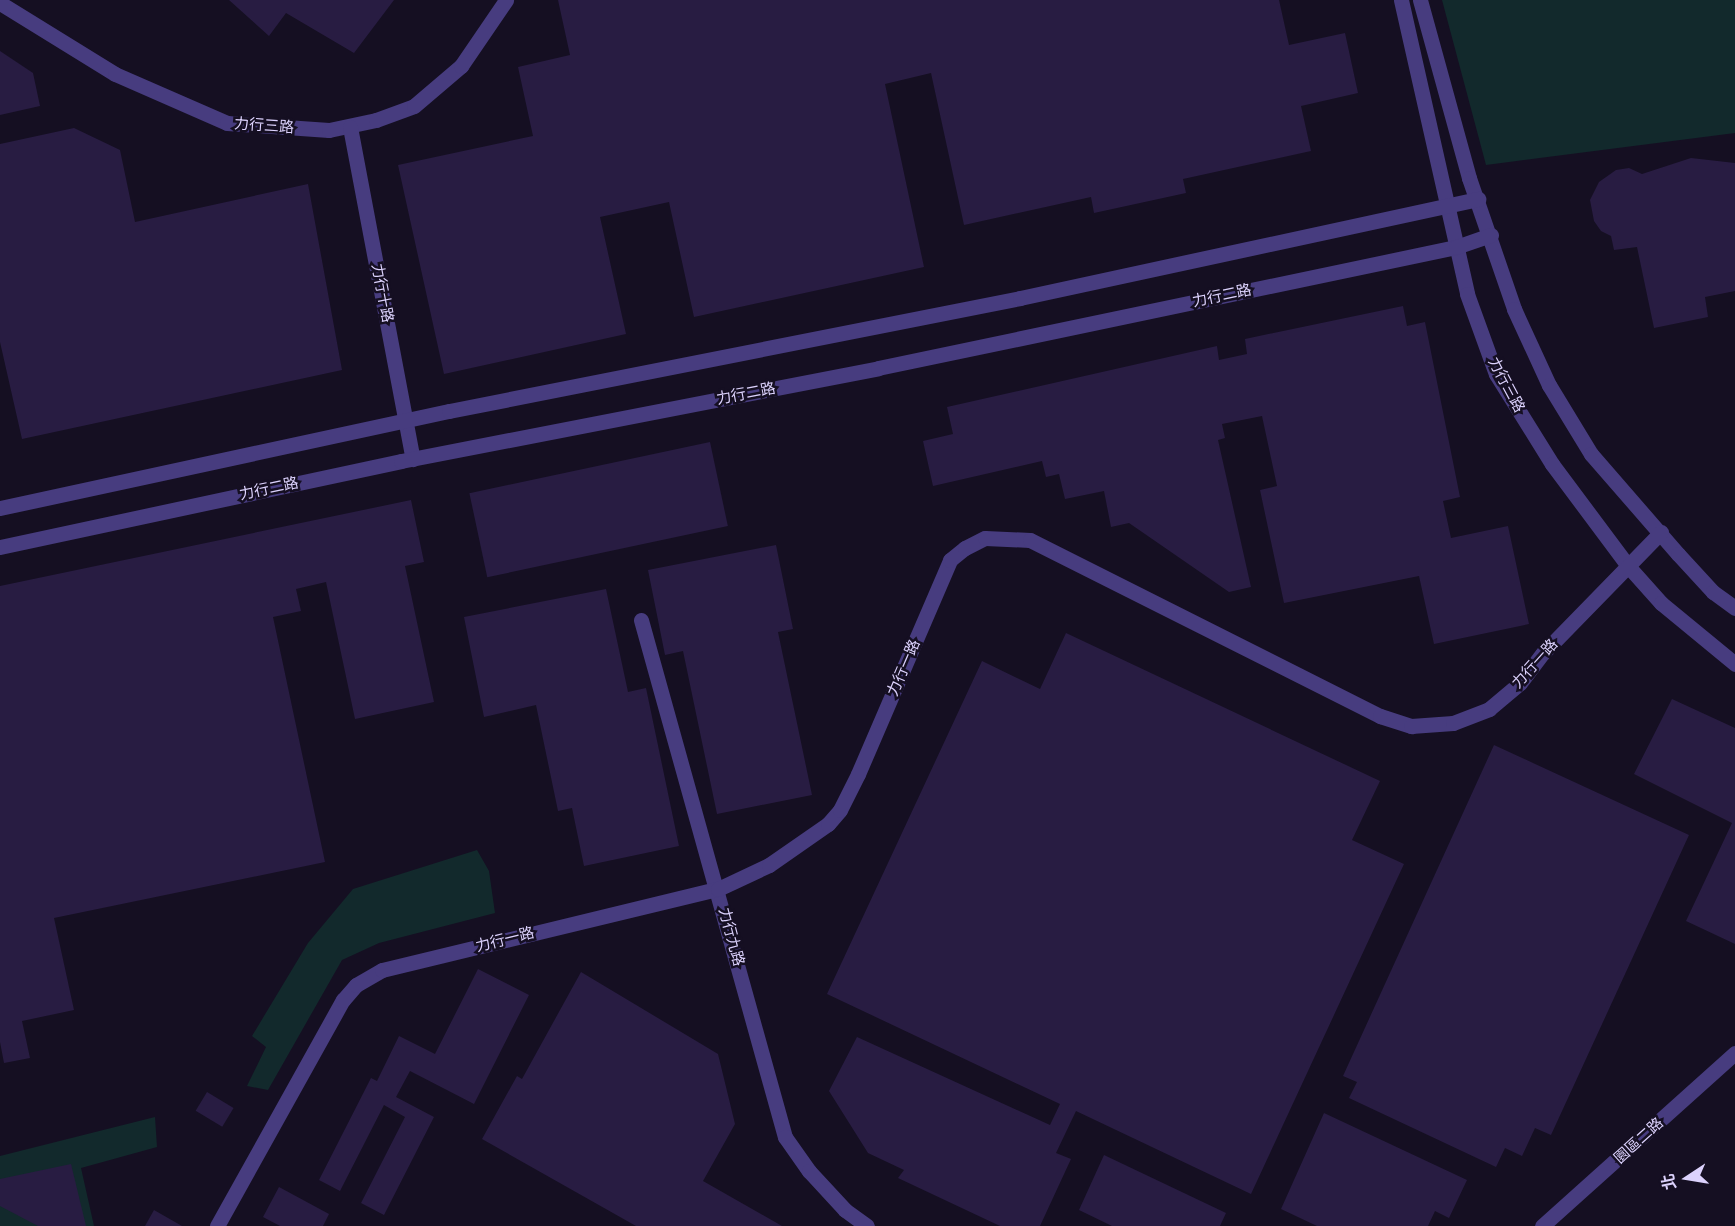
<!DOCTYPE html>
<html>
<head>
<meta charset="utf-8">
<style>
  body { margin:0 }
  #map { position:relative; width:1735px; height:1226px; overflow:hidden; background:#150f22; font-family:"Fira Sans Condensed","Noto Sans TC",sans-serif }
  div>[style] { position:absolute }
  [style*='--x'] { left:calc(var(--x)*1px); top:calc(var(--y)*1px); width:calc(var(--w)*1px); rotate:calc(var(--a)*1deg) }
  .green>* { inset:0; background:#12292c }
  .building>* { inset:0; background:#281c42; transform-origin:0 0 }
  .minor>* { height:15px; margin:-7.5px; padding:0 7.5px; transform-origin:7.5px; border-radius:7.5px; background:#473c7f }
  span { translate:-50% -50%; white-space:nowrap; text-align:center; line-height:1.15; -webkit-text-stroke:5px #150f22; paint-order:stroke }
  .street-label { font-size:15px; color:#dcd2fd }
  .north { position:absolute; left:1657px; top:1148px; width:60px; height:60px; -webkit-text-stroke:4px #150f22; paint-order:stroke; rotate:258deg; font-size:16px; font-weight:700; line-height:24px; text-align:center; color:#dcd2fd }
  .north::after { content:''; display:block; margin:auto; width:21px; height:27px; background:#dcd2fd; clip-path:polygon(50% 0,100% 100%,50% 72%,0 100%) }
</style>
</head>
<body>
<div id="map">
  <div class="green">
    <i style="clip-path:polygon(1442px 0,1735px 0,1735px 133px,1486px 165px)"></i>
    <i style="clip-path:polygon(477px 850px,489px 871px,495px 913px,379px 943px,342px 960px,268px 1090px,247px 1086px,266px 1047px,252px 1036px,308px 943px,353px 889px)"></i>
    <i style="clip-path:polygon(155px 1117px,157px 1147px,81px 1168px,94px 1226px,0 1226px,0 1156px)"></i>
  </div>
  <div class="building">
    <i style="clip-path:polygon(229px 0,394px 0,354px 53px,286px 13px,269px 36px)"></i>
    <i style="clip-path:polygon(558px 0,1279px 0,1289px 45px,1345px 33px,1358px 93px,1301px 106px,1311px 151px,1183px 179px,1186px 193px,1094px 213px,1091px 197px,964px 225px,931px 73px,885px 84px,924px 267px,694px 317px,669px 202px,600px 217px,626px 334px,444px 374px,398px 165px,533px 136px,518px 67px,570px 55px)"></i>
    <i style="clip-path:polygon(0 51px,33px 73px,40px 106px,0 115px)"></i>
    <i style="clip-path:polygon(74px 128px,120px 150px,135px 222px,308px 184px,342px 370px,22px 439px,0 342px,0 144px)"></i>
    <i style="clip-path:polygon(1691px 158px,1735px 163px,1735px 291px,1705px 297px,1708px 317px,1654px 328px,1637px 247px,1614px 250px,1611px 236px,1601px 231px,1594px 221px,1590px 200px,1599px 182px,1616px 170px,1629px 168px,1642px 174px)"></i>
    <i style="clip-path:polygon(1403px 306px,1407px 326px,1425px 322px,1460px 497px,1443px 501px,1451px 538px,1508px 526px,1529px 624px,1434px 644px,1419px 576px,1284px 603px,1260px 490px,1277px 486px,1262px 416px,1222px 424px,1225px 438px,1218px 440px,1251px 587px,1229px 592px,1129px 523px,1111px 527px,1104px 491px,1065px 499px,1059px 474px,1046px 477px,1042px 461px,933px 486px,923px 441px,953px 434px,947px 407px,1217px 346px,1219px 360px,1247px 354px,1245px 339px)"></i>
    <i style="left:710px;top:442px;width:86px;height:246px;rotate:78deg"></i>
    <i style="clip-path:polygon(411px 500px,424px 562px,405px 566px,434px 702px,355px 719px,326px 582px,296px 589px,301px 611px,273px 617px,325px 862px,54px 918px,74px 1010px,22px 1021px,30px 1058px,4px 1063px,0 1042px,0 586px)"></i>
    <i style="clip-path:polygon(776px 545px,793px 629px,778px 632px,812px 795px,717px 814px,683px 651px,665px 655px,648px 570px)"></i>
    <i style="clip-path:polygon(606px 589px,628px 692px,646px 688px,679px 846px,584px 866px,572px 808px,558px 811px,536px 705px,484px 717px,464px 617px)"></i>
    <i style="clip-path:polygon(1066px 633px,1380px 781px,1352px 840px,1404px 864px,1251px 1194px,1076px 1111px,1056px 1153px,1071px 1159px,1040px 1226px,1000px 1226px,898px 1178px,904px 1170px,868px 1153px,829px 1091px,857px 1037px,1050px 1125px,1060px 1104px,827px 994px,982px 661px,1040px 689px)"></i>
    <i style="clip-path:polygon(1672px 699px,1735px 728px,1735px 944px,1686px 921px,1732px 823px,1634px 774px)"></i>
    <i style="clip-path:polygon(1494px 745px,1689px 835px,1551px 1135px,1535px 1128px,1522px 1156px,1505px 1148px,1496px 1167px,1349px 1098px,1357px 1082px,1343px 1076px)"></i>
    <i style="clip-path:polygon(478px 969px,529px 995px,474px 1104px,410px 1071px,396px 1097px,434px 1117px,384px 1215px,361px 1203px,405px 1117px,384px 1105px,340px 1191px,319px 1180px,371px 1078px,377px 1081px,399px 1036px,435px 1054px)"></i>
    <i style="clip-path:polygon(581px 972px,718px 1054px,735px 1124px,703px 1181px,782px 1226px,636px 1226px,482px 1139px,517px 1076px,522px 1079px)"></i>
    <i style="left:207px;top:1092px;width:31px;height:22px;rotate:31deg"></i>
    <i style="clip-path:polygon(1324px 1113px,1467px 1180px,1449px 1218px,1435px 1211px,1428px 1226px,1317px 1226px,1281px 1209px)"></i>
    <i style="clip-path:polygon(1104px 1155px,1226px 1213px,1220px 1226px,1112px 1226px,1079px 1210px)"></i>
    <i style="clip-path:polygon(71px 1164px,86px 1226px,38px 1226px,0 1206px,0 1179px)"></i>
    <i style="clip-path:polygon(279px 1187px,329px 1214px,323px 1226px,280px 1226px,263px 1217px)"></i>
    <i style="clip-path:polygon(154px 1210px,182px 1226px,145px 1226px)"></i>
  </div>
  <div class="minor">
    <i style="--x:1401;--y:0;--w:301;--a:77.3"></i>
    <i style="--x:1467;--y:294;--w:85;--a:70.1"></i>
    <i style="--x:1496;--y:374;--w:106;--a:58.1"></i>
    <i style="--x:1552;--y:464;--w:127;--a:53.3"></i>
    <i style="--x:1628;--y:566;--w:50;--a:48.3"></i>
    <i style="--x:1661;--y:603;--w:96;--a:39.5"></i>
    <i style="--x:1420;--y:0;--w:185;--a:74.6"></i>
    <i style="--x:1469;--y:178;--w:139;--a:71"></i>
    <i style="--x:1514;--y:309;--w:84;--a:65.3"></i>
    <i style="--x:1549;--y:385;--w:81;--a:58.7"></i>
    <i style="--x:1591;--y:454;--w:133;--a:49"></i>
    <i style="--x:1678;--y:554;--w:52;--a:47.4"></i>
    <i style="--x:1713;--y:592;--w:27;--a:36"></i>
    <i style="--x:0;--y:3;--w:135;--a:31.7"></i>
    <i style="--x:115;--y:74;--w:122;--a:23.6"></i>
    <i style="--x:227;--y:123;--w:102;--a:3.9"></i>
    <i style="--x:329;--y:130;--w:48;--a:-12"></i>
    <i style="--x:376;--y:120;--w:40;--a:-20.2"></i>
    <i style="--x:414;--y:106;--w:62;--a:-40.4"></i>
    <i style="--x:461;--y:66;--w:80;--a:-55.7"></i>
    <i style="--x:350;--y:127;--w:338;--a:79.3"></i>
    <i style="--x:0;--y:508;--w:459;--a:-12.2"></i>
    <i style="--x:449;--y:411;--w:582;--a:-11.19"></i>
    <i style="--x:1020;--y:298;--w:469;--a:-12.2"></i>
    <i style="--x:0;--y:547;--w:410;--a:-12.1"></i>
    <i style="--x:401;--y:461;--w:486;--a:-11"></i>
    <i style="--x:878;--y:368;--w:591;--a:-11.82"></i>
    <i style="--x:1456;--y:247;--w:37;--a:-19"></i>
    <i style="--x:641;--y:620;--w:537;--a:74.44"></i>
    <i style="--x:785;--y:1137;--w:42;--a:54.8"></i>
    <i style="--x:809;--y:1171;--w:53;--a:47.3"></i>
    <i style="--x:845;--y:1210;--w:27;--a:36"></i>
    <i style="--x:217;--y:1226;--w:259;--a:-60.9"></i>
    <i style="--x:343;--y:1000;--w:20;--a:-49"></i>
    <i style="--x:356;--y:985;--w:30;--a:-30"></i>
    <i style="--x:382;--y:970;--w:346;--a:-13.6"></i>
    <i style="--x:718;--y:889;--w:56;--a:-25.2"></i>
    <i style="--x:769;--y:865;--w:72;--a:-34.8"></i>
    <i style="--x:828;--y:824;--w:18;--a:-49"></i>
    <i style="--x:840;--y:810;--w:40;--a:-63.4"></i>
    <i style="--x:858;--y:774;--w:233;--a:-66.7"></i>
    <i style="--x:950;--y:560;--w:19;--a:-39"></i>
    <i style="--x:965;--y:548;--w:22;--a:-27"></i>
    <i style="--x:985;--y:538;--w:45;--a:2.5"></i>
    <i style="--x:1030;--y:540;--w:392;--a:26.7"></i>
    <i style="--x:1380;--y:716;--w:33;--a:18"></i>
    <i style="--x:1411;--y:726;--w:42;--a:-4.1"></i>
    <i style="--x:1453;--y:723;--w:39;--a:-21"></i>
    <i style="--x:1489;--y:709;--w:40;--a:-40"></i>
    <i style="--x:1520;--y:683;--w:38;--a:-53"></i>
    <i style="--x:1543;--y:653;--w:169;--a:-45.7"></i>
    <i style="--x:1542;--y:1226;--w:259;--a:-41.9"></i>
  </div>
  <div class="street-label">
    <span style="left:264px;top:126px;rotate:4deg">力行三路</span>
    <span style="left:382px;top:293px;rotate:79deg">力行十路</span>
    <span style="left:1222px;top:296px;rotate:-12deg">力行二路</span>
    <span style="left:1506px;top:385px;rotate:62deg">力行三路</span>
    <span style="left:746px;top:394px;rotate:-11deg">力行二路</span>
    <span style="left:269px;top:489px;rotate:-12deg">力行二路</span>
    <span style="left:1535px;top:664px;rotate:-48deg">力行一路</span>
    <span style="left:904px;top:668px;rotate:-67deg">力行一路</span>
    <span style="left:731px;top:937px;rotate:75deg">力行九路</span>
    <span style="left:505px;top:940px;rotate:-14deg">力行一路</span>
    <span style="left:1639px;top:1141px;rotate:-42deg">園區二路</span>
  </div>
  <div class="north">北</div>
</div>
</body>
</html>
